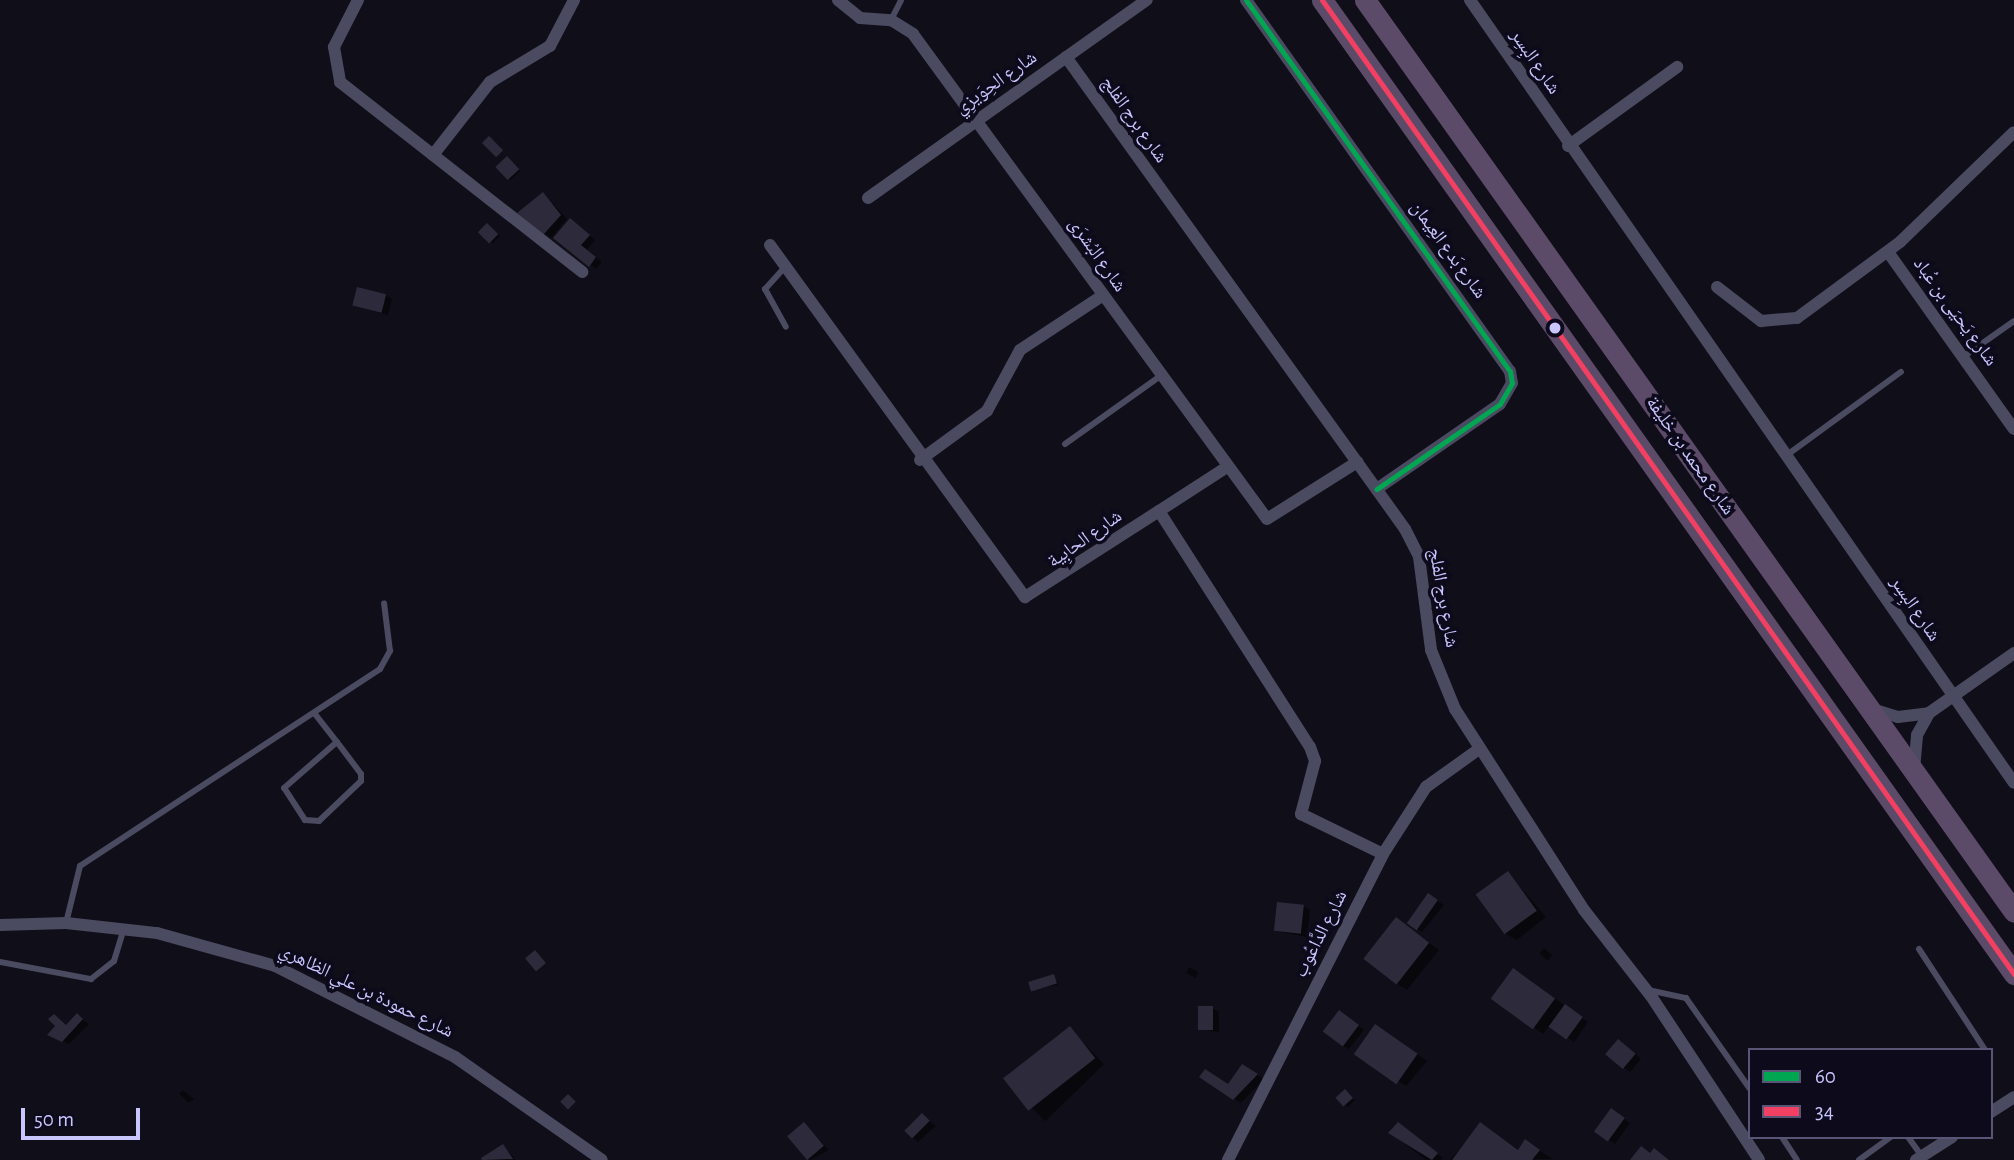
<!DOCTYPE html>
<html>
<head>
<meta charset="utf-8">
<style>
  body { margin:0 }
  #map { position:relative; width:2014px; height:1160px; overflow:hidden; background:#100e18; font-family:"Alegreya Sans","Noto Naskh Arabic",sans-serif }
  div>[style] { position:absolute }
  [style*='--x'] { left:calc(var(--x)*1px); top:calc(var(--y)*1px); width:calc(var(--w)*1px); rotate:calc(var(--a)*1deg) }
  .shadow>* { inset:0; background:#0007; transform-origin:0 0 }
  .building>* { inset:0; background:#2d2b3b; transform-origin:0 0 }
  .service>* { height:6px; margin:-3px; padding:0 3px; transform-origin:3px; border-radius:3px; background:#4a4a61 }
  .minor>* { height:12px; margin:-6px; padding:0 6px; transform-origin:6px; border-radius:6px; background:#4a4a61 }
  .trunk>* { height:21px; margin:-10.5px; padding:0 10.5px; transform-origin:10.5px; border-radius:10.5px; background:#5c4b68 }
  .bus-1>* { height:5px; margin:-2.5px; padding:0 2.5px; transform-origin:2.5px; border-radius:2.5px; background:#00a651 }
  .bus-2>* { height:5px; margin:-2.5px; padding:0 2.5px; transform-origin:2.5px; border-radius:2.5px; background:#f24062 }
  .dots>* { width:19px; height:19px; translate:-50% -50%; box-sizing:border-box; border:4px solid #0d0b1b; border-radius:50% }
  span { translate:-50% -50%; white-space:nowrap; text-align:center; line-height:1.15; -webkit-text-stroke:7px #0d0b1b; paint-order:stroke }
  .street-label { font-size:19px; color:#c9c5ff }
  .legend { position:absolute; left:1748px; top:1048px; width:245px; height:91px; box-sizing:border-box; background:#0d0b1b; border:2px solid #585576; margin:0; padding:9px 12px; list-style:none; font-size:21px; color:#c9c5ff }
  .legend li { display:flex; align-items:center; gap:14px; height:35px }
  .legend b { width:35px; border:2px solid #585576 }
  .scale { position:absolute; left:21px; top:1108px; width:119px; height:32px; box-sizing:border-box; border:4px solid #c9c5ff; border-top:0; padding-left:9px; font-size:21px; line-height:24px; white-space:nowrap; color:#c9c5ff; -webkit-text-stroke:5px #0d0b1b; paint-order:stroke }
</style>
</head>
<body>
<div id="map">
  <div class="shadow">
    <i style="clip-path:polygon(510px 160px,520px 171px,511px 180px,508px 178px)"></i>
    <i style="clip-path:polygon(544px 194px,567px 219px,551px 238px,520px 213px)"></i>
    <i style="clip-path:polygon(576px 224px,595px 240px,587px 250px,602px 262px,596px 269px,556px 238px)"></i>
    <i style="clip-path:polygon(490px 227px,500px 236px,493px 243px,481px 233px)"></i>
    <i style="clip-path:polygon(386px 295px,392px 299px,388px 315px,355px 306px)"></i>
    <i style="clip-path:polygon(1508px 873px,1546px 917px,1517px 940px,1506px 934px)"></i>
    <i style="clip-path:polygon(1435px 899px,1444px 905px,1422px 932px,1414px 927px)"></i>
    <i style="clip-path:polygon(1303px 906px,1310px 910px,1307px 937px,1276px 931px)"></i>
    <i style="clip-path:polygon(1397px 919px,1439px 950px,1407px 990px,1397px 984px)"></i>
    <i style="left:1544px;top:948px;width:11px;height:7px;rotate:41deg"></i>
    <i style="clip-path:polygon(1189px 967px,1198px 972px,1196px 978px,1186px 973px)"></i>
    <i style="clip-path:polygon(1054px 976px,1058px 985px,1032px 989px)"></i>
    <i style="clip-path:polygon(1524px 976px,1588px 1022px,1574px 1042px,1550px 1025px,1543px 1034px,1493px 998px)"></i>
    <i style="clip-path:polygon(1212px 1008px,1219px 1012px,1219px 1032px,1200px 1029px)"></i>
    <i style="clip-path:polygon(54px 1016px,68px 1026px,78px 1016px,89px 1024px,69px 1044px,55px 1038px)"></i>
    <i style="clip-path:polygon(1346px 1016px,1364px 1030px,1349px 1049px,1342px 1046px)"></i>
    <i style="left:1070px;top:1029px;width:49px;height:82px;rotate:46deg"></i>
    <i style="clip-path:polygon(1385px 1032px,1427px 1061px,1406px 1086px,1396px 1080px)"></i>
    <i style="clip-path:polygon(1625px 1045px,1641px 1059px,1630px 1072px,1624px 1068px)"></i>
    <i style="clip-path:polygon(1242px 1066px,1264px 1079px,1241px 1103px,1201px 1077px,1229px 1086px)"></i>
    <i style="clip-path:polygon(183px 1090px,194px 1099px,189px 1103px,179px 1094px)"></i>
    <i style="clip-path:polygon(1347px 1093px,1355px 1100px,1348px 1107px,1338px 1099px)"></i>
    <i style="clip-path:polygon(1617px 1114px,1630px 1123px,1615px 1144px,1609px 1140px)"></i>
    <i style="clip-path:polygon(922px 1115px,936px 1126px,918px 1142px,912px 1138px)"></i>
    <i style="clip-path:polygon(1481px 1124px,1519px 1150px,1526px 1142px,1553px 1159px,1450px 1160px)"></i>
    <i style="clip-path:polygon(1404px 1128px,1443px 1158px,1441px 1160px,1426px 1160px,1391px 1133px)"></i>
    <i style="clip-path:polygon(815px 1135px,829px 1150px,810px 1160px,807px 1158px)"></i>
    <i style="clip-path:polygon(503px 1146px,516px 1160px,484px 1160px,483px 1158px)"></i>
  </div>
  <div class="building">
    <i style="left:489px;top:136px;width:20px;height:10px;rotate:45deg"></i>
    <i style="left:507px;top:156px;width:18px;height:16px;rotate:47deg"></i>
    <i style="clip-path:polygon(543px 192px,561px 215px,543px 235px,517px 213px)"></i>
    <i style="clip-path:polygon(570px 218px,590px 235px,581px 245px,596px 257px,589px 267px,553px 238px)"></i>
    <i style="left:487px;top:223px;width:16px;height:13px;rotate:45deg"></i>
    <i style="left:357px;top:287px;width:30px;height:19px;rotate:14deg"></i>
    <i style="left:1508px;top:871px;width:49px;height:40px;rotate:54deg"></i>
    <i style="left:1428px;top:893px;width:12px;height:37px;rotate:35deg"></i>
    <i style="left:1277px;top:902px;width:27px;height:29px;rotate:6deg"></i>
    <i style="left:1396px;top:917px;width:42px;height:53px;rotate:38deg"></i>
    <i style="left:535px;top:950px;width:17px;height:13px;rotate:50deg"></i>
    <i style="left:1513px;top:968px;width:52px;height:38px;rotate:36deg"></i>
    <i style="left:1054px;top:974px;width:10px;height:27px;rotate:73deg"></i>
    <i style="left:1565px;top:1004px;width:22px;height:28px;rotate:36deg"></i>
    <i style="left:1198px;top:1006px;width:15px;height:24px"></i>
    <i style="left:1339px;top:1010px;width:25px;height:27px;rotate:37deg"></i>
    <i style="clip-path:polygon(77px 1013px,83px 1019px,62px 1042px,47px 1035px,55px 1026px,48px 1019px,54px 1014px,66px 1025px)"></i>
    <i style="left:1375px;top:1024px;width:52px;height:37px;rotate:35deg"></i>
    <i style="left:1070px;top:1026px;width:41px;height:85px;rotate:52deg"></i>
    <i style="left:1618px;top:1039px;width:23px;height:20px;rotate:40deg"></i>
    <i style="clip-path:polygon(1242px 1064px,1258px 1074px,1233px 1100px,1199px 1077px,1205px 1069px,1228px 1084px)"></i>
    <i style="left:1345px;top:1089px;width:12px;height:13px;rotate:48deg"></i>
    <i style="left:568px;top:1094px;width:11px;height:11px;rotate:45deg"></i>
    <i style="left:1611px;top:1108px;width:17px;height:29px;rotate:36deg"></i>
    <i style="left:922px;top:1113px;width:11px;height:25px;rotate:45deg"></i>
    <i style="left:804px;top:1122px;width:31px;height:22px;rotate:50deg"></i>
    <i style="clip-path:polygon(1398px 1122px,1438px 1153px,1432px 1160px,1388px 1133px)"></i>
    <i style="clip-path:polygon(1480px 1122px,1518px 1150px,1525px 1139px,1540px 1150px,1532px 1160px,1452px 1160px)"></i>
    <i style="clip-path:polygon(503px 1144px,513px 1159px,482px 1160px,481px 1158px)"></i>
    <i style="clip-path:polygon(1641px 1146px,1650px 1153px,1654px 1148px,1669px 1160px,1630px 1160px)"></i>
  </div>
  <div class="service">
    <i style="--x:891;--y:20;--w:22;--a:-63"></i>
    <i style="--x:785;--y:267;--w:30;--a:132"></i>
    <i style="--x:765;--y:289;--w:43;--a:61.1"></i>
    <i style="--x:1963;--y:357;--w:62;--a:-35.2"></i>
    <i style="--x:1065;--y:444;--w:115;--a:-35.5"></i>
    <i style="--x:1787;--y:455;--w:141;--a:-36.1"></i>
    <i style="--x:315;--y:714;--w:36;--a:52"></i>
    <i style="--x:337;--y:742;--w:40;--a:53"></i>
    <i style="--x:361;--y:774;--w:7;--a:90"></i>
    <i style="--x:361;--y:781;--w:58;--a:136.4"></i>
    <i style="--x:319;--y:821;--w:14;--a:-176"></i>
    <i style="--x:305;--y:820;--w:38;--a:-123"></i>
    <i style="--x:284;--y:788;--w:70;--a:-41"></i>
    <i style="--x:66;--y:923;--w:59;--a:-76.2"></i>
    <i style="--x:80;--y:866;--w:359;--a:-33.3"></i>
    <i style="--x:380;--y:669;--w:21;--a:-61"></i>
    <i style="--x:390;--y:651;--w:48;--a:-97.1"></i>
    <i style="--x:1919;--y:949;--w:121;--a:56.8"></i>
    <i style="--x:0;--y:962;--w:93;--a:10.6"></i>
    <i style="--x:91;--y:979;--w:29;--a:-38"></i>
    <i style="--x:114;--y:961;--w:34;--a:-73"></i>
    <i style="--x:1648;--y:990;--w:39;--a:12"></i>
    <i style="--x:1686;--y:998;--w:111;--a:54.9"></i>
    <i style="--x:1782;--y:1137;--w:27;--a:57"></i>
    <i style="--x:1908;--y:1137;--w:24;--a:54"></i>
    <i style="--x:1859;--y:1160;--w:39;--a:-36"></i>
  </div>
  <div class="minor">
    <i style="--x:358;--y:0;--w:53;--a:117.1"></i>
    <i style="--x:334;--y:47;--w:36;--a:80"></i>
    <i style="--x:340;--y:82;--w:308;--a:38.1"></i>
    <i style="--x:838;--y:0;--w:28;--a:39"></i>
    <i style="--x:860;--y:18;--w:31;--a:4"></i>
    <i style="--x:891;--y:20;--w:26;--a:32"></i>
    <i style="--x:913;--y:34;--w:600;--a:53.87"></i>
    <i style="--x:1267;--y:519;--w:107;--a:-32.3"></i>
    <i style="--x:1246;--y:0;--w:455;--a:54.6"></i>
    <i style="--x:1510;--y:371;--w:12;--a:81"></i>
    <i style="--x:1512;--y:383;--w:24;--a:120"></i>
    <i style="--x:1500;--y:404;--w:150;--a:145.4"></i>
    <i style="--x:1470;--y:0;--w:953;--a:55.21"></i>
    <i style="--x:1066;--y:57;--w:581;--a:54.31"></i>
    <i style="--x:1405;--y:529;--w:31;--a:63"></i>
    <i style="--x:1419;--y:557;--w:94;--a:82.6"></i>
    <i style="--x:1431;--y:650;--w:64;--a:67.9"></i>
    <i style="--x:1455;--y:709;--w:239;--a:57.3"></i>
    <i style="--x:1584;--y:910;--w:109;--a:52.1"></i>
    <i style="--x:1651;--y:996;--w:196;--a:56.6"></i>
    <i style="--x:1568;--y:146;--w:135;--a:-35.9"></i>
    <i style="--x:433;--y:155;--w:93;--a:-52"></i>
    <i style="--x:490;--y:82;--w:70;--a:-31"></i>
    <i style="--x:550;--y:46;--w:52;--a:-62.4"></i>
    <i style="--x:868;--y:198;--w:342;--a:-35.4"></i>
    <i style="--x:770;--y:245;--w:435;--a:54.1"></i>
    <i style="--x:1025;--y:597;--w:159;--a:-32.7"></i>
    <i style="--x:1159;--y:511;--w:280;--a:57.4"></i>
    <i style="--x:1310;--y:747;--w:15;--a:70"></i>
    <i style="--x:1315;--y:761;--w:55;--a:104.8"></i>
    <i style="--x:1301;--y:814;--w:91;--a:26"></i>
    <i style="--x:1888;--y:252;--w:217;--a:54.6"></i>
    <i style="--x:1717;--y:287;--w:56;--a:37.7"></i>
    <i style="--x:1761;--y:321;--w:36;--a:-5"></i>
    <i style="--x:1797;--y:318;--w:128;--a:-36.4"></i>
    <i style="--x:1900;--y:242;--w:158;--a:-44"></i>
    <i style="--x:920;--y:460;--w:83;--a:-36.2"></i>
    <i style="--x:987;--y:411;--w:69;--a:-61.6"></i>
    <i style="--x:1020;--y:350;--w:98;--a:-33.4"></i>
    <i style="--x:1159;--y:511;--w:81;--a:-32.9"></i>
    <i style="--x:1872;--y:709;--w:27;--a:17"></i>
    <i style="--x:1898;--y:717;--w:31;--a:-7"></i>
    <i style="--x:1914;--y:770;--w:35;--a:-85"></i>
    <i style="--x:1917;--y:735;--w:25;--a:-61"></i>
    <i style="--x:1929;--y:713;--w:104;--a:-35.2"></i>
    <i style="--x:0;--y:925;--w:66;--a:-1.7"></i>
    <i style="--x:66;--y:923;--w:92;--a:6.3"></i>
    <i style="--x:157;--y:933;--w:123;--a:15.6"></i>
    <i style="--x:275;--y:966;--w:202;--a:26.8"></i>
    <i style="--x:455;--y:1057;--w:179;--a:35"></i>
    <i style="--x:1991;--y:1112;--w:27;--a:-33"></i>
    <i style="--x:1228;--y:1160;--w:343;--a:-63.1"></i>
    <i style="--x:1383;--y:854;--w:80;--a:-57.3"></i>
    <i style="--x:1426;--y:787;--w:65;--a:-35.6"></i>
    <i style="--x:1916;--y:1160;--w:43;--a:-32.6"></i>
  </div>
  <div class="trunk">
    <i style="--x:1322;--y:0;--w:1195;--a:54.61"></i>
    <i style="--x:1365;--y:0;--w:1119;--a:54.56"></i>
  </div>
  <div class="bus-1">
    <i style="--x:1246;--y:0;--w:455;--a:54.6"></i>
    <i style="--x:1510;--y:371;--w:12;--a:81"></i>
    <i style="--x:1512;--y:383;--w:24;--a:120"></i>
    <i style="--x:1500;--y:404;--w:150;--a:145.4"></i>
  </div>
  <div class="bus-2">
    <i style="--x:1322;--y:0;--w:1195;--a:54.61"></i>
  </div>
  <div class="dots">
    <i style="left:1555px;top:328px;background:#c9c5ff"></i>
  </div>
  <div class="street-label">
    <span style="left:1535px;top:62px;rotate:56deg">شارع البِسِر</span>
    <span style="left:996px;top:83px;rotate:-35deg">شارع الحِوَيزِي</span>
    <span style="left:1134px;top:120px;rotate:55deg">شارع برج الفلج</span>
    <span style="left:1448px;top:250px;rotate:54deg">شارع بَدع العِيمان</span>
    <span style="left:1097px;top:255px;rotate:55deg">شارع البُشرَى</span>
    <span style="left:1955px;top:312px;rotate:54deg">شارع يَحيَى بن عُباد</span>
    <span style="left:1690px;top:456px;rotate:55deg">شارع محمد بن خليفة</span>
    <span style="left:1085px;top:539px;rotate:-35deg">شارع الحابِية</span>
    <span style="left:1443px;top:598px;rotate:80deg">شارع برج الفلج</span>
    <span style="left:1915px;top:609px;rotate:56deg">شارع البِسِر</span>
    <span style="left:1321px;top:934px;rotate:-63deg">شارع الدَّاعُوب</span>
    <span style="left:366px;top:991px;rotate:26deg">شارع حمودة بن علي الظاهري</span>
  </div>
  <ul class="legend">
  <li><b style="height:9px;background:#00a651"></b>60</li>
  <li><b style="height:9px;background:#f24062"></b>34</li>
  </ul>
  <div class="scale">50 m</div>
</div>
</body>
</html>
